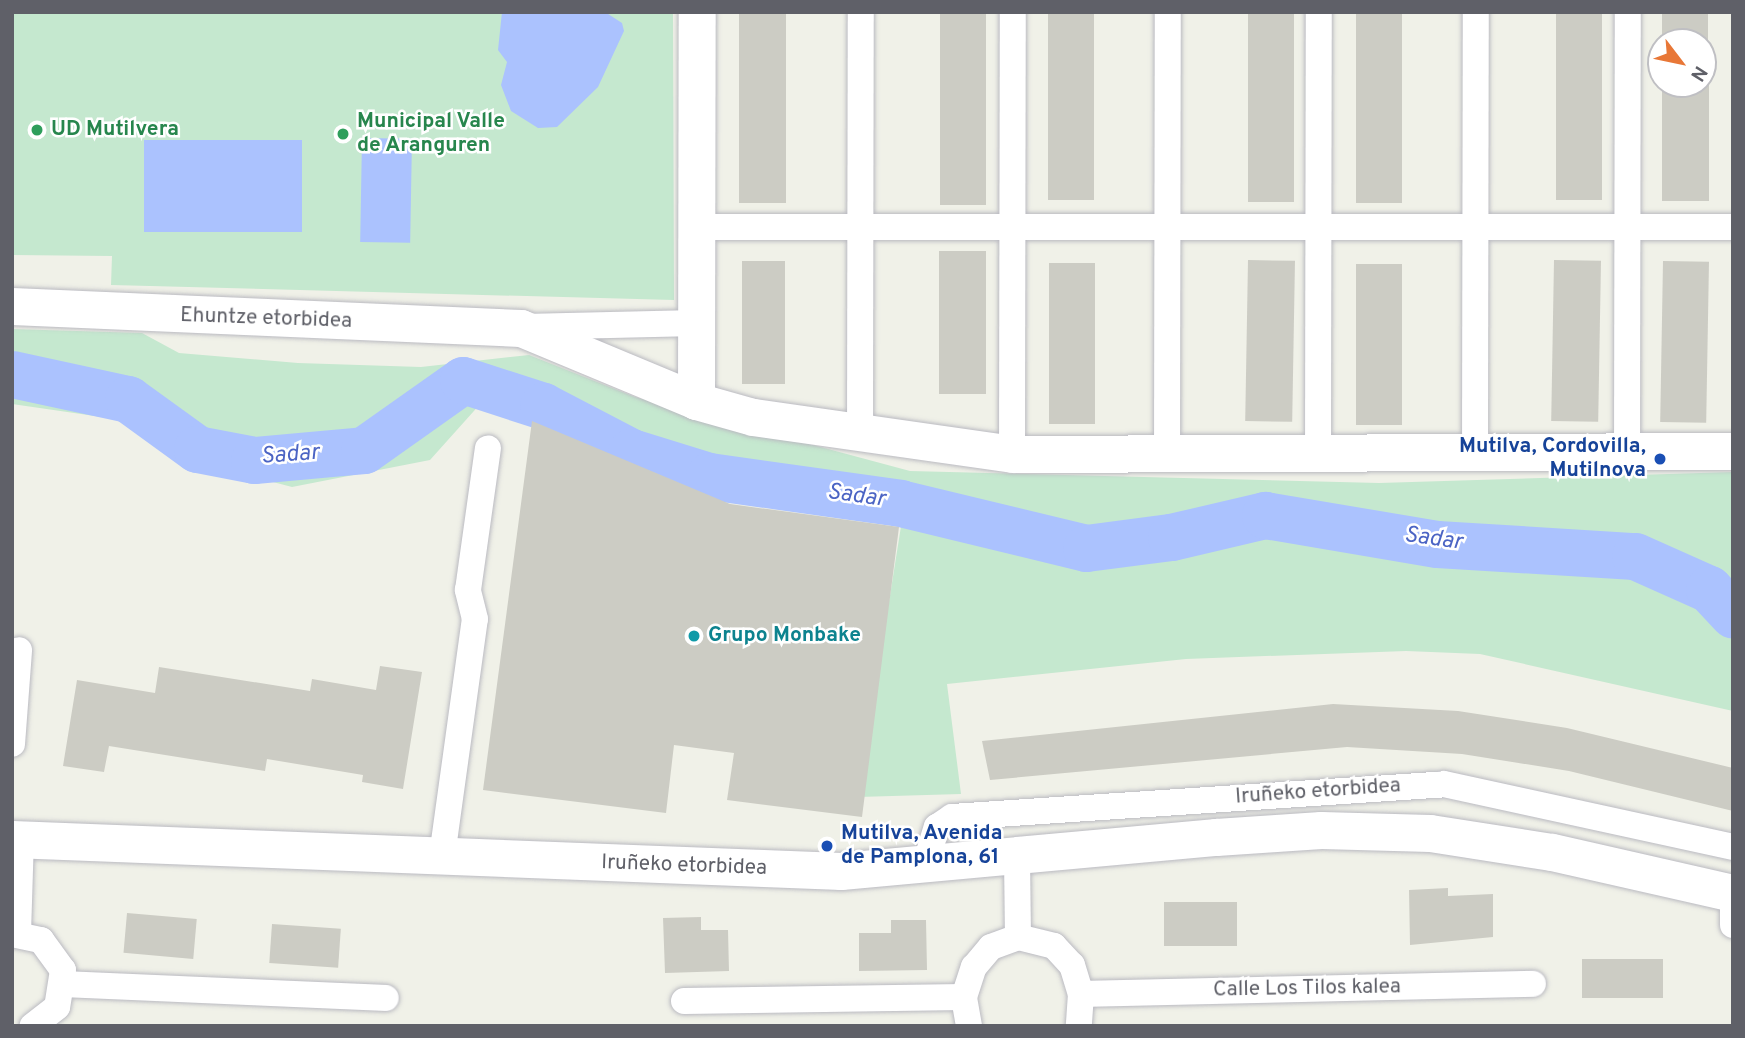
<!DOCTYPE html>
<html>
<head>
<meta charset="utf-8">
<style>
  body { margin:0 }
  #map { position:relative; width:1745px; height:1038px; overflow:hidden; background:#f0f1e8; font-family:Overpass,sans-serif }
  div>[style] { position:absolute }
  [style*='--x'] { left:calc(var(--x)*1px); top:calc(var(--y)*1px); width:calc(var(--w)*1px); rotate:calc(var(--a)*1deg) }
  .green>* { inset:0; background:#c5e8cf }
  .water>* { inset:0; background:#abc2fe; transform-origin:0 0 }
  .river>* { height:47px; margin:-23.5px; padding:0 23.5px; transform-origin:23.5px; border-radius:23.5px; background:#abc2fe }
  .building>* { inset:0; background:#ccccc4; transform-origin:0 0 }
  .roads { filter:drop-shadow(0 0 2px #babac1) drop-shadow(0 0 2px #babac1) }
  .street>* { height:26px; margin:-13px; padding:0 13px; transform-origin:13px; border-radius:13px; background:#fff }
  .secondary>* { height:37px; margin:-18.5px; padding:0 18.5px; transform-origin:18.5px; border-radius:18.5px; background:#fff }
  .dots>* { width:19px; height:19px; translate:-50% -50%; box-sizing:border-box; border:4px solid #fff; border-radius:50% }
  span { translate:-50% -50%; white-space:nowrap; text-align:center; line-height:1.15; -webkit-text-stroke:5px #fff; paint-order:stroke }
  .leisure-label { font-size:21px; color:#27864d; font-weight:700 }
  .left { translate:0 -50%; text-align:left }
  .street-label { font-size:21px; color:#5f6068 }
  .transit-label { font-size:21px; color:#164399; font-weight:700 }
  .right { translate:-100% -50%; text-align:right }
  .culture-label { font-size:21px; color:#0d838f; font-weight:700 }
  .water-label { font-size:23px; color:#4b64c4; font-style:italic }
  .frame { position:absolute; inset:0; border:14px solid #5f6068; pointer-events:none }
  .north { position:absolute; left:1647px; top:28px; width:70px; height:70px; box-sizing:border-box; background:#fff; border:2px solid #bfbfc3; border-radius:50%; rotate:122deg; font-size:19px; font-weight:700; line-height:28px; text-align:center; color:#5f6068 }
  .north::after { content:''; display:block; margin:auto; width:24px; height:32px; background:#e87737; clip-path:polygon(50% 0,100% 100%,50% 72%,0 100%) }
</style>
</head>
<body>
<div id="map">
  <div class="green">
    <i style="clip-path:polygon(12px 12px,673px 12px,674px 300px,111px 285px,112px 256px,12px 255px)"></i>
    <i style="clip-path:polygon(12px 329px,142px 333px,179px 353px,298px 363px,421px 367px,529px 355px,635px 397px,910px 471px,1379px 483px,1733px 472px,1733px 711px,1480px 654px,1406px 651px,1186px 659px,947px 684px,961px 794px,858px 797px,902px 520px,735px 491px,630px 458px,538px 415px,482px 402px,430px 460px,292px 487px,196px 462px,150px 424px,12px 404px)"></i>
  </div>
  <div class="water">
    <i style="clip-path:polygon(502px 12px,605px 12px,622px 23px,624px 31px,598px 87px,557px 127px,538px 128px,511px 111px,501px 85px,507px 62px,498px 50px)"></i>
    <i style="left:362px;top:138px;width:50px;height:104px;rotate:1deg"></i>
    <i style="left:144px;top:140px;width:158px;height:92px"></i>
  </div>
  <div class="river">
    <i style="--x:12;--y:374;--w:119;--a:12.2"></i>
    <i style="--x:128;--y:399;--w:85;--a:35.9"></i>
    <i style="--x:197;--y:449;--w:58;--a:10.9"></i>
    <i style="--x:254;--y:460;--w:110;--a:-5.2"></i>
    <i style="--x:364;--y:450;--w:121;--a:-35.3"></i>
    <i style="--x:463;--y:380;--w:84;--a:18"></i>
    <i style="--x:543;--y:406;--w:99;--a:27.6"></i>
    <i style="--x:631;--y:452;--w:82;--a:17.1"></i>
    <i style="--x:709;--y:476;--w:193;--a:8"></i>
    <i style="--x:900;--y:503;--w:191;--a:13.6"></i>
    <i style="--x:1086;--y:548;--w:86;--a:-7.4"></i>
    <i style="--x:1171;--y:537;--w:97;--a:-13.2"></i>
    <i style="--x:1265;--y:515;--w:174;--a:9.6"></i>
    <i style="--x:1437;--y:544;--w:198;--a:3.5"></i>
    <i style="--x:1635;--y:556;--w:81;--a:24"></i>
    <i style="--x:1709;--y:589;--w:35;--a:47"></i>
  </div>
  <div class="building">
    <i style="left:739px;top:12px;width:47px;height:191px"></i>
    <i style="left:940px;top:12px;width:46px;height:193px"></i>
    <i style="left:1048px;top:12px;width:46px;height:188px"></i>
    <i style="left:1248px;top:12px;width:46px;height:190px"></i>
    <i style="left:1356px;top:12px;width:46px;height:191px"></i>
    <i style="left:1556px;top:12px;width:46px;height:188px"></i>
    <i style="left:1662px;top:12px;width:46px;height:30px"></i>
    <i style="left:1662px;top:84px;width:47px;height:117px"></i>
    <i style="left:986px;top:251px;width:143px;height:47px;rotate:90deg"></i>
    <i style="left:1248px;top:260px;width:47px;height:161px;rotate:1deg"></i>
    <i style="left:1554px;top:260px;width:47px;height:161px;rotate:1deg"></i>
    <i style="left:785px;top:261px;width:123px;height:43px;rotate:90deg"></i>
    <i style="left:1663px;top:261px;width:46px;height:161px;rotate:1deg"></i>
    <i style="left:1049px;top:263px;width:46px;height:161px"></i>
    <i style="left:1356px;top:264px;width:46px;height:161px"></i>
    <i style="clip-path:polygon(532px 421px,730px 504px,899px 527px,862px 817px,727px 800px,734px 753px,674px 745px,666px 813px,483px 790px)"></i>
    <i style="clip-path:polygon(380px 666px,422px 672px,403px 789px,362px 782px,363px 775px,267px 759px,265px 771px,109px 746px,104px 772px,63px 766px,77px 680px,155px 693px,159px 667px,310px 691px,312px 679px,376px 690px)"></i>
    <i style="clip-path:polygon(1333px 704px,1458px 711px,1567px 728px,1733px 768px,1733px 811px,1569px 771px,1462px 754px,1347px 747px,990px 780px,982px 741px)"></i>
    <i style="clip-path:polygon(1448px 888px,1448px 896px,1493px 894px,1493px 937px,1410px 945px,1409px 890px)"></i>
    <i style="left:1164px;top:902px;width:73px;height:44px"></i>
    <i style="left:127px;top:913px;width:70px;height:40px;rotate:5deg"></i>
    <i style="clip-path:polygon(701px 917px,701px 930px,728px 930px,729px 971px,665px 973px,663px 918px)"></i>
    <i style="clip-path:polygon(891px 920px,926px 920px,927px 970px,859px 971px,859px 933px,891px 933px)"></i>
    <i style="left:272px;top:924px;width:69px;height:39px;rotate:4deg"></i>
    <i style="left:1663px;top:959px;width:39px;height:81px;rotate:90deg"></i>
  </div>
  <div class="roads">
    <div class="street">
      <i style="--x:697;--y:227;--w:1036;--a:0"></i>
      <i style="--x:524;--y:327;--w:173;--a:-1.3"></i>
      <i style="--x:860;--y:434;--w:422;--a:-89.9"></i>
      <i style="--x:1627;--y:451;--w:439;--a:-89.9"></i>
      <i style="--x:1167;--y:452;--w:440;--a:-89.9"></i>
      <i style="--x:1475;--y:452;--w:440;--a:-89.9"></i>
      <i style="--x:1318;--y:453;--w:441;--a:-89.9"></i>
      <i style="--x:1012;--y:454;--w:442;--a:-89.9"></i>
      <i style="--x:12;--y:744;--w:94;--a:-85.7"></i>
      <i style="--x:442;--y:856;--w:239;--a:-82.1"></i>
      <i style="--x:475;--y:619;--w:30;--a:-104"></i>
      <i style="--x:468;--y:590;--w:143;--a:-82"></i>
      <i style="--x:1017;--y:857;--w:80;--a:89.3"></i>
      <i style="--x:926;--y:862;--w:37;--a:-73"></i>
      <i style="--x:937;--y:827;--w:18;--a:-34"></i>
      <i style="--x:952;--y:817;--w:493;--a:-3.8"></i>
      <i style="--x:1444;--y:784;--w:296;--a:12.3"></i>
      <i style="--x:1733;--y:893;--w:32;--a:90"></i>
      <i style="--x:18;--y:933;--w:94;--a:-88.2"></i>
      <i style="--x:12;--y:934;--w:30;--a:12"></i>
      <i style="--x:41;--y:940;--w:37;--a:54"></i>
      <i style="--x:63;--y:970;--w:37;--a:99"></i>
      <i style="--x:57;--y:1007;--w:31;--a:142"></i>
      <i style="--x:64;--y:984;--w:322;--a:2.5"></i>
      <i style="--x:1081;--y:994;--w:452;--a:-1.3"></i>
      <i style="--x:684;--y:1001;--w:280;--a:-0.8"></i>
      <i style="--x:969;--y:1026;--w:29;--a:-100"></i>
      <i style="--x:964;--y:997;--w:32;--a:-72"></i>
      <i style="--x:974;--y:967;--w:26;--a:-50"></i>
      <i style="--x:991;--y:947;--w:29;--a:-20"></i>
      <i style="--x:1018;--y:937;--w:37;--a:14"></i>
      <i style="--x:1054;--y:946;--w:26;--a:47"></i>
      <i style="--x:1072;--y:965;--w:30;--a:73"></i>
      <i style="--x:1081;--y:994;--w:32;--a:94"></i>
    </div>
    <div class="secondary">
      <i style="--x:12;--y:306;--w:509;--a:2.47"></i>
      <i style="--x:521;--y:328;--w:190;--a:22.6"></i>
      <i style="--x:696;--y:401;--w:59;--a:15.7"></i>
      <i style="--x:753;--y:417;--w:262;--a:8.1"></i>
      <i style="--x:1012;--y:454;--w:721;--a:-0.24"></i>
      <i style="--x:696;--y:401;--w:389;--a:-89.9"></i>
      <i style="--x:12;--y:839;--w:830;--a:2.21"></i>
      <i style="--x:841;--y:871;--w:377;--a:-5.2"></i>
      <i style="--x:1216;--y:837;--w:105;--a:-3.8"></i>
      <i style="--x:1321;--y:830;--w:109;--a:1.6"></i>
      <i style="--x:1430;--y:833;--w:123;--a:8.9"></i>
      <i style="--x:1552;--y:852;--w:186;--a:12.8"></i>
    </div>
  </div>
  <div class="dots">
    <i style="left:37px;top:130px;background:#2e9e5b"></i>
    <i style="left:343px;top:134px;background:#2e9e5b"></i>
    <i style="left:1660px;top:459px;background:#1a4fb4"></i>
    <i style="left:694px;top:636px;background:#0f9aa8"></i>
    <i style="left:827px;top:846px;background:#1a4fb4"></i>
  </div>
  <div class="leisure-label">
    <span class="left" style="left:357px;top:134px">Municipal Valle<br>de Aranguren</span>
    <span class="left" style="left:51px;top:130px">UD Mutilvera</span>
  </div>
  <div class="street-label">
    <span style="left:266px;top:319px;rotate:2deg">Ehuntze etorbidea</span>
    <span style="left:1318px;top:792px;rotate:-4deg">Iruñeko etorbidea</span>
    <span style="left:684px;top:866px;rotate:2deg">Iruñeko etorbidea</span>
    <span style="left:1307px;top:989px;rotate:-1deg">Calle Los Tilos kalea</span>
  </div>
  <div class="transit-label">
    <span class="right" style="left:1646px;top:459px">Mutilva, Cordovilla,<br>Mutilnova</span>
    <span class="left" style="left:841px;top:846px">Mutilva, Avenida<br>de Pamplona, 61</span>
  </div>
  <div class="culture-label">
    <span class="left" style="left:708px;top:636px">Grupo Monbake</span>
  </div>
  <div class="water-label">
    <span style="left:290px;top:456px;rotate:-4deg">Sadar</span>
    <span style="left:856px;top:497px;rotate:8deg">Sadar</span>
    <span style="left:1433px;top:540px;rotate:8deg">Sadar</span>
  </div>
  <div class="frame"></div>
  <div class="north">N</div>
</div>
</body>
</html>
